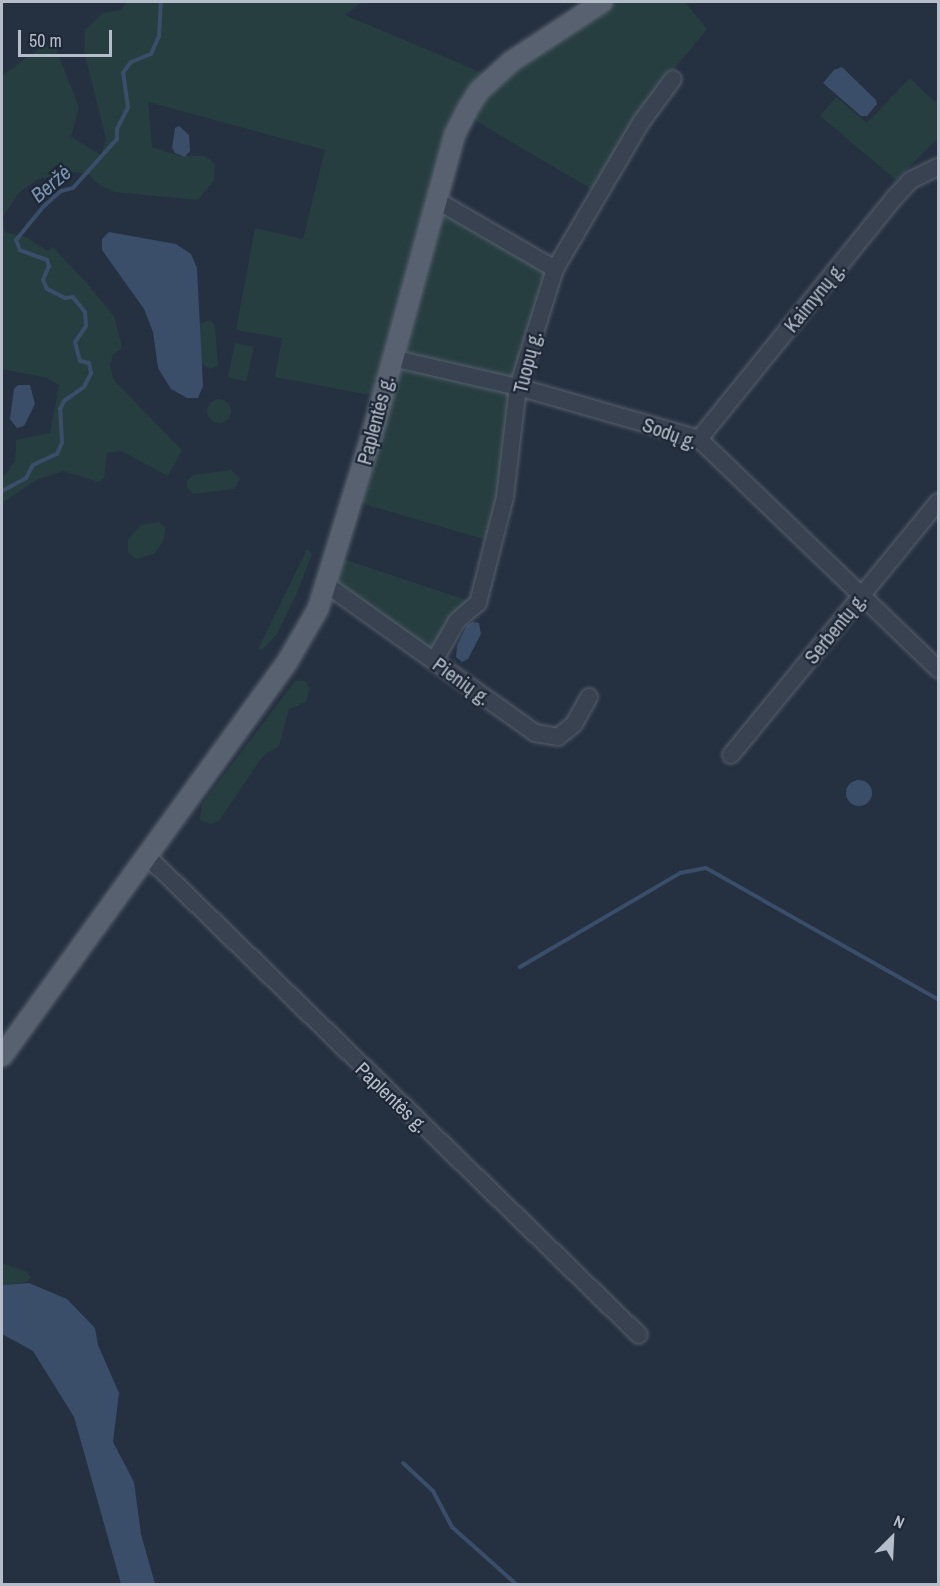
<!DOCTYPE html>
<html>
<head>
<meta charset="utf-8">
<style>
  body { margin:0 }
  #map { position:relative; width:940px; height:1586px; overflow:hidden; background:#253040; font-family:"Archivo Narrow",sans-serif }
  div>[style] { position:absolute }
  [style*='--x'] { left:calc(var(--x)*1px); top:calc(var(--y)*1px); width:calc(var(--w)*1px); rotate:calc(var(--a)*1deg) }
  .green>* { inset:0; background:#273e41; transform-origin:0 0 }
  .round { border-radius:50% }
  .water>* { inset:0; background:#3a4e69 }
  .stream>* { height:4px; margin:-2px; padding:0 2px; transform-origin:2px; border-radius:2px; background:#3a4e69 }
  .roads { filter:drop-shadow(0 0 2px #57606d) drop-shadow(0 0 2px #57606d) }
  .minor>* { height:16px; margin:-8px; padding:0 8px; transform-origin:8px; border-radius:8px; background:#394250 }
  .major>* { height:20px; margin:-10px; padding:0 10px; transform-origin:10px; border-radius:10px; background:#576170 }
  span { translate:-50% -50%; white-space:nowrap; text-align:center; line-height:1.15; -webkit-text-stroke:4.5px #1e2735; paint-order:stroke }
  .street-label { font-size:20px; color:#b5bdca }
  .water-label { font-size:21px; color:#7c94b2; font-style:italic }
  .frame { position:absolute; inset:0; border:3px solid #b5bdca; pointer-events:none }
  .north { position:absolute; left:862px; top:1508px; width:60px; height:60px; -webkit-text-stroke:4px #1e2735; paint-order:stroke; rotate:24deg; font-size:16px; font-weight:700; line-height:24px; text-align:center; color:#b5bdca }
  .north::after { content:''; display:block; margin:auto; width:21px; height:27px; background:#b5bdca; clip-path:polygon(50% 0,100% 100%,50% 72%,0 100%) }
  .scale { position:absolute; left:18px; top:30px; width:94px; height:27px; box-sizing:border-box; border:3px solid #b5bdca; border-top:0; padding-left:8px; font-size:18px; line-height:21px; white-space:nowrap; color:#b5bdca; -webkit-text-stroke:4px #1e2735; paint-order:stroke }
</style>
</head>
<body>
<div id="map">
  <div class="green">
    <i style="clip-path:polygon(127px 2px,362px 2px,345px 15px,485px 74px,466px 92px,453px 116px,375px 396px,275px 377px,282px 338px,236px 330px,255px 228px,303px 239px,325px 150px,148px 102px,152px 147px,180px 156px,205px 156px,215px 164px,214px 180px,198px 200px,114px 192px,99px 185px,88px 174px,72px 172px,38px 179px,20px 192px,3px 216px,5px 232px,26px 237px,47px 251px,53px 247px,86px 282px,114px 316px,121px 342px,121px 349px,113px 354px,110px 365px,113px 379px,182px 450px,168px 476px,121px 451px,107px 453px,104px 478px,99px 482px,63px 471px,36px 480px,2px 503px,2px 479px,15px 461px,16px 440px,50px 433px,59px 385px,47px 378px,2px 369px,2px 76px,44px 45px,56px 49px,79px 107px,71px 137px,101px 155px,106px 139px,84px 51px,85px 30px,102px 13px,121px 10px)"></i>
    <i style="clip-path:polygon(615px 2px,685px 2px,707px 29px,654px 94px,595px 191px,469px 117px,485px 94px,560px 35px)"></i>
    <i style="clip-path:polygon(910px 78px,935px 102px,938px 99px,938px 138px,896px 180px,820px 116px,836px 97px,867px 123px)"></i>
    <i style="clip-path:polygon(441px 198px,548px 260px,514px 381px,412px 357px,406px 350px)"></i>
    <i style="clip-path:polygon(210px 320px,215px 326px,218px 366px,210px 369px,201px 363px,199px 324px)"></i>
    <i style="left:235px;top:343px;width:19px;height:35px;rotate:12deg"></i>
    <i style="clip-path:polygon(404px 368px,512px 393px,490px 541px,360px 503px,399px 370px)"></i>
    <i class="round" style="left:207px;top:399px;width:24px;height:24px"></i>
    <i style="clip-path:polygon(231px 470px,240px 479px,234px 489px,193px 494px,187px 488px,187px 481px,193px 475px)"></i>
    <i style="clip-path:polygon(159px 522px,165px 527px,164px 540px,155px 553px,136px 559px,128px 552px,128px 539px,141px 525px)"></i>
    <i style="clip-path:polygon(307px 549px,312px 554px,296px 595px,277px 634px,261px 651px,258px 649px)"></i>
    <i style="clip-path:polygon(343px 559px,472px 602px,433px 656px,335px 587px)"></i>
    <i style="clip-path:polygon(295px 681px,305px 681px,310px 688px,306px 702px,289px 709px,279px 746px,262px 757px,219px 821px,210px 824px,200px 820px,202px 804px)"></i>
    <i style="clip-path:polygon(2px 1263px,25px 1271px,31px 1277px,27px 1282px,2px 1285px)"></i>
  </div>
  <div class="water">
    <i style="clip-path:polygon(842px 67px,876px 100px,877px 104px,867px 116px,861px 116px,823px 83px,834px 70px)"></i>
    <i style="clip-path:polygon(179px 126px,189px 135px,190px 151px,185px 157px,175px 153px,172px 148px,175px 128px)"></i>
    <i style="clip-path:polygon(109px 232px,176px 244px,191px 254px,197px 268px,203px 386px,198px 398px,187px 398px,171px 389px,158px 368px,153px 332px,144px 309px,102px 250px,102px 239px)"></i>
    <i style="clip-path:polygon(18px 385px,30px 385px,35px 404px,24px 426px,17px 428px,10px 419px,14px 389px)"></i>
    <i style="clip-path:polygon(473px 622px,479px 623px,481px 634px,468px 659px,462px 662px,456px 657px,457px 646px,467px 625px)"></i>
    <i class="round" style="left:846px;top:780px;width:26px;height:26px"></i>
    <i style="clip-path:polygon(29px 1283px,67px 1299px,95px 1328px,98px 1345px,119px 1393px,113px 1442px,134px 1482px,141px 1534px,155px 1584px,121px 1584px,74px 1417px,33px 1351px,2px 1334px,2px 1285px)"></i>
  </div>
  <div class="stream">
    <i style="--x:2;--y:491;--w:27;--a:-28"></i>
    <i style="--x:26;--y:478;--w:15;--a:-62"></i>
    <i style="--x:33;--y:465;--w:26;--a:-25"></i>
    <i style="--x:57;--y:454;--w:12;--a:-66"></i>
    <i style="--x:62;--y:443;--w:34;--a:-93"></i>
    <i style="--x:60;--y:409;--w:9;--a:-63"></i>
    <i style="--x:64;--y:401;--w:24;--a:-35"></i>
    <i style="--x:84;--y:387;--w:16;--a:-63"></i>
    <i style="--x:91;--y:373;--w:10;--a:-101"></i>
    <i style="--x:89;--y:363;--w:9;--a:-167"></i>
    <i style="--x:80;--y:361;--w:20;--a:-105"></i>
    <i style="--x:75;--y:342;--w:19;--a:-55"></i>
    <i style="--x:86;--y:326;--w:14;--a:-94"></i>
    <i style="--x:85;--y:312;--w:19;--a:-129"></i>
    <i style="--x:73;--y:297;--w:8;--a:173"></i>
    <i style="--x:65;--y:298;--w:20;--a:-153"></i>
    <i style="--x:47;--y:289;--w:10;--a:-114"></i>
    <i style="--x:43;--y:280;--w:15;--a:-67"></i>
    <i style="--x:49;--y:266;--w:6;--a:-108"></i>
    <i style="--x:47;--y:260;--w:29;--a:-160"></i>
    <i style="--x:20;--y:250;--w:11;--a:-112"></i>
    <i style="--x:16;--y:240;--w:43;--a:-50.7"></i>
    <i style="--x:43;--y:207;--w:24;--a:-42"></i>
    <i style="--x:61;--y:191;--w:12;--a:-14"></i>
    <i style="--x:73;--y:188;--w:66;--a:-48.1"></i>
    <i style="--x:117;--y:139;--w:10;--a:-90"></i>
    <i style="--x:117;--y:129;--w:25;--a:-63"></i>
    <i style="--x:128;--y:107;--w:34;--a:-98"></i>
    <i style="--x:123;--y:73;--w:14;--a:-54"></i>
    <i style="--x:131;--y:62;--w:22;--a:-22"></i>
    <i style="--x:151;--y:54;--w:20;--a:-66"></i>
    <i style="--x:159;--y:36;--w:34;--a:-87"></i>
    <i style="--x:520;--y:967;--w:186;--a:-30.4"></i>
    <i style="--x:680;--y:873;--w:26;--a:-11"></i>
    <i style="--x:706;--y:868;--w:266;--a:29.5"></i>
    <i style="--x:403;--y:1463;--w:41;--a:43"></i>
    <i style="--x:433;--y:1491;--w:41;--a:62.2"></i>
    <i style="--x:452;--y:1527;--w:86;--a:41.7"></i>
  </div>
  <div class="roads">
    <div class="minor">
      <i style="--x:436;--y:200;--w:138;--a:30.1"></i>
      <i style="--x:392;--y:358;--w:129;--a:13"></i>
      <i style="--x:518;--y:387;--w:188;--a:16"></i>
      <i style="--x:699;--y:439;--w:332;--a:43.9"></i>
      <i style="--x:699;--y:439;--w:313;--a:-51"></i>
      <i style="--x:896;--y:196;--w:22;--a:-47"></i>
      <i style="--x:911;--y:180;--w:30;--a:-26"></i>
      <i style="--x:327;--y:585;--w:255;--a:35.4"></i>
      <i style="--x:535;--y:733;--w:23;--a:10"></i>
      <i style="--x:558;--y:737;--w:21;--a:-39"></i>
      <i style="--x:574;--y:724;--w:31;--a:-61"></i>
      <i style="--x:434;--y:661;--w:46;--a:-60.1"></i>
      <i style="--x:457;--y:621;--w:28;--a:-41"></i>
      <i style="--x:478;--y:603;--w:109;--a:-75.7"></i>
      <i style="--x:505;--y:497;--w:111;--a:-83.3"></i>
      <i style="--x:518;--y:387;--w:124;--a:-72.6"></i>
      <i style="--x:555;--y:269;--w:172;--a:-59.6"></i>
      <i style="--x:642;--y:121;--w:52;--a:-53.6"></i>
      <i style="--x:731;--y:755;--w:327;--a:-50.7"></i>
      <i style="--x:148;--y:857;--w:685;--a:44.23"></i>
    </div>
    <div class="major">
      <i style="--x:2;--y:1056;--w:484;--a:-54.1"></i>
      <i style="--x:286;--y:664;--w:64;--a:-59.8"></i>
      <i style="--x:318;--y:609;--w:182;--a:-72.8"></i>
      <i style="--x:372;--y:435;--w:312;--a:-74.6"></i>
      <i style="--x:455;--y:134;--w:27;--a:-63"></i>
      <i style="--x:467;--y:110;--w:22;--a:-58"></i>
      <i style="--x:479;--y:91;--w:45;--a:-42.3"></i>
      <i style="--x:512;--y:61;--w:108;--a:-33.2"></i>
    </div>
  </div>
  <div class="street-label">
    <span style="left:814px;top:297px;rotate:-51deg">Kaimynų g.</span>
    <span style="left:527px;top:362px;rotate:-76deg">Tuopų g.</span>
    <span style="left:375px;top:420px;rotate:-75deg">Paplentės g.</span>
    <span style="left:670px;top:433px;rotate:20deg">Sodų g.</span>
    <span style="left:835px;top:628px;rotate:-51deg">Serbentų g.</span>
    <span style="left:462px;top:681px;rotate:36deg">Pienių g.</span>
    <span style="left:392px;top:1097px;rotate:44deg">Paplentės g.</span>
  </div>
  <div class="water-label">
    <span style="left:51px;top:184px;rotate:-40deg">Beržė</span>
  </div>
  <div class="frame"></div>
  <div class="north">N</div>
  <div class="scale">50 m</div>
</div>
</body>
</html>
